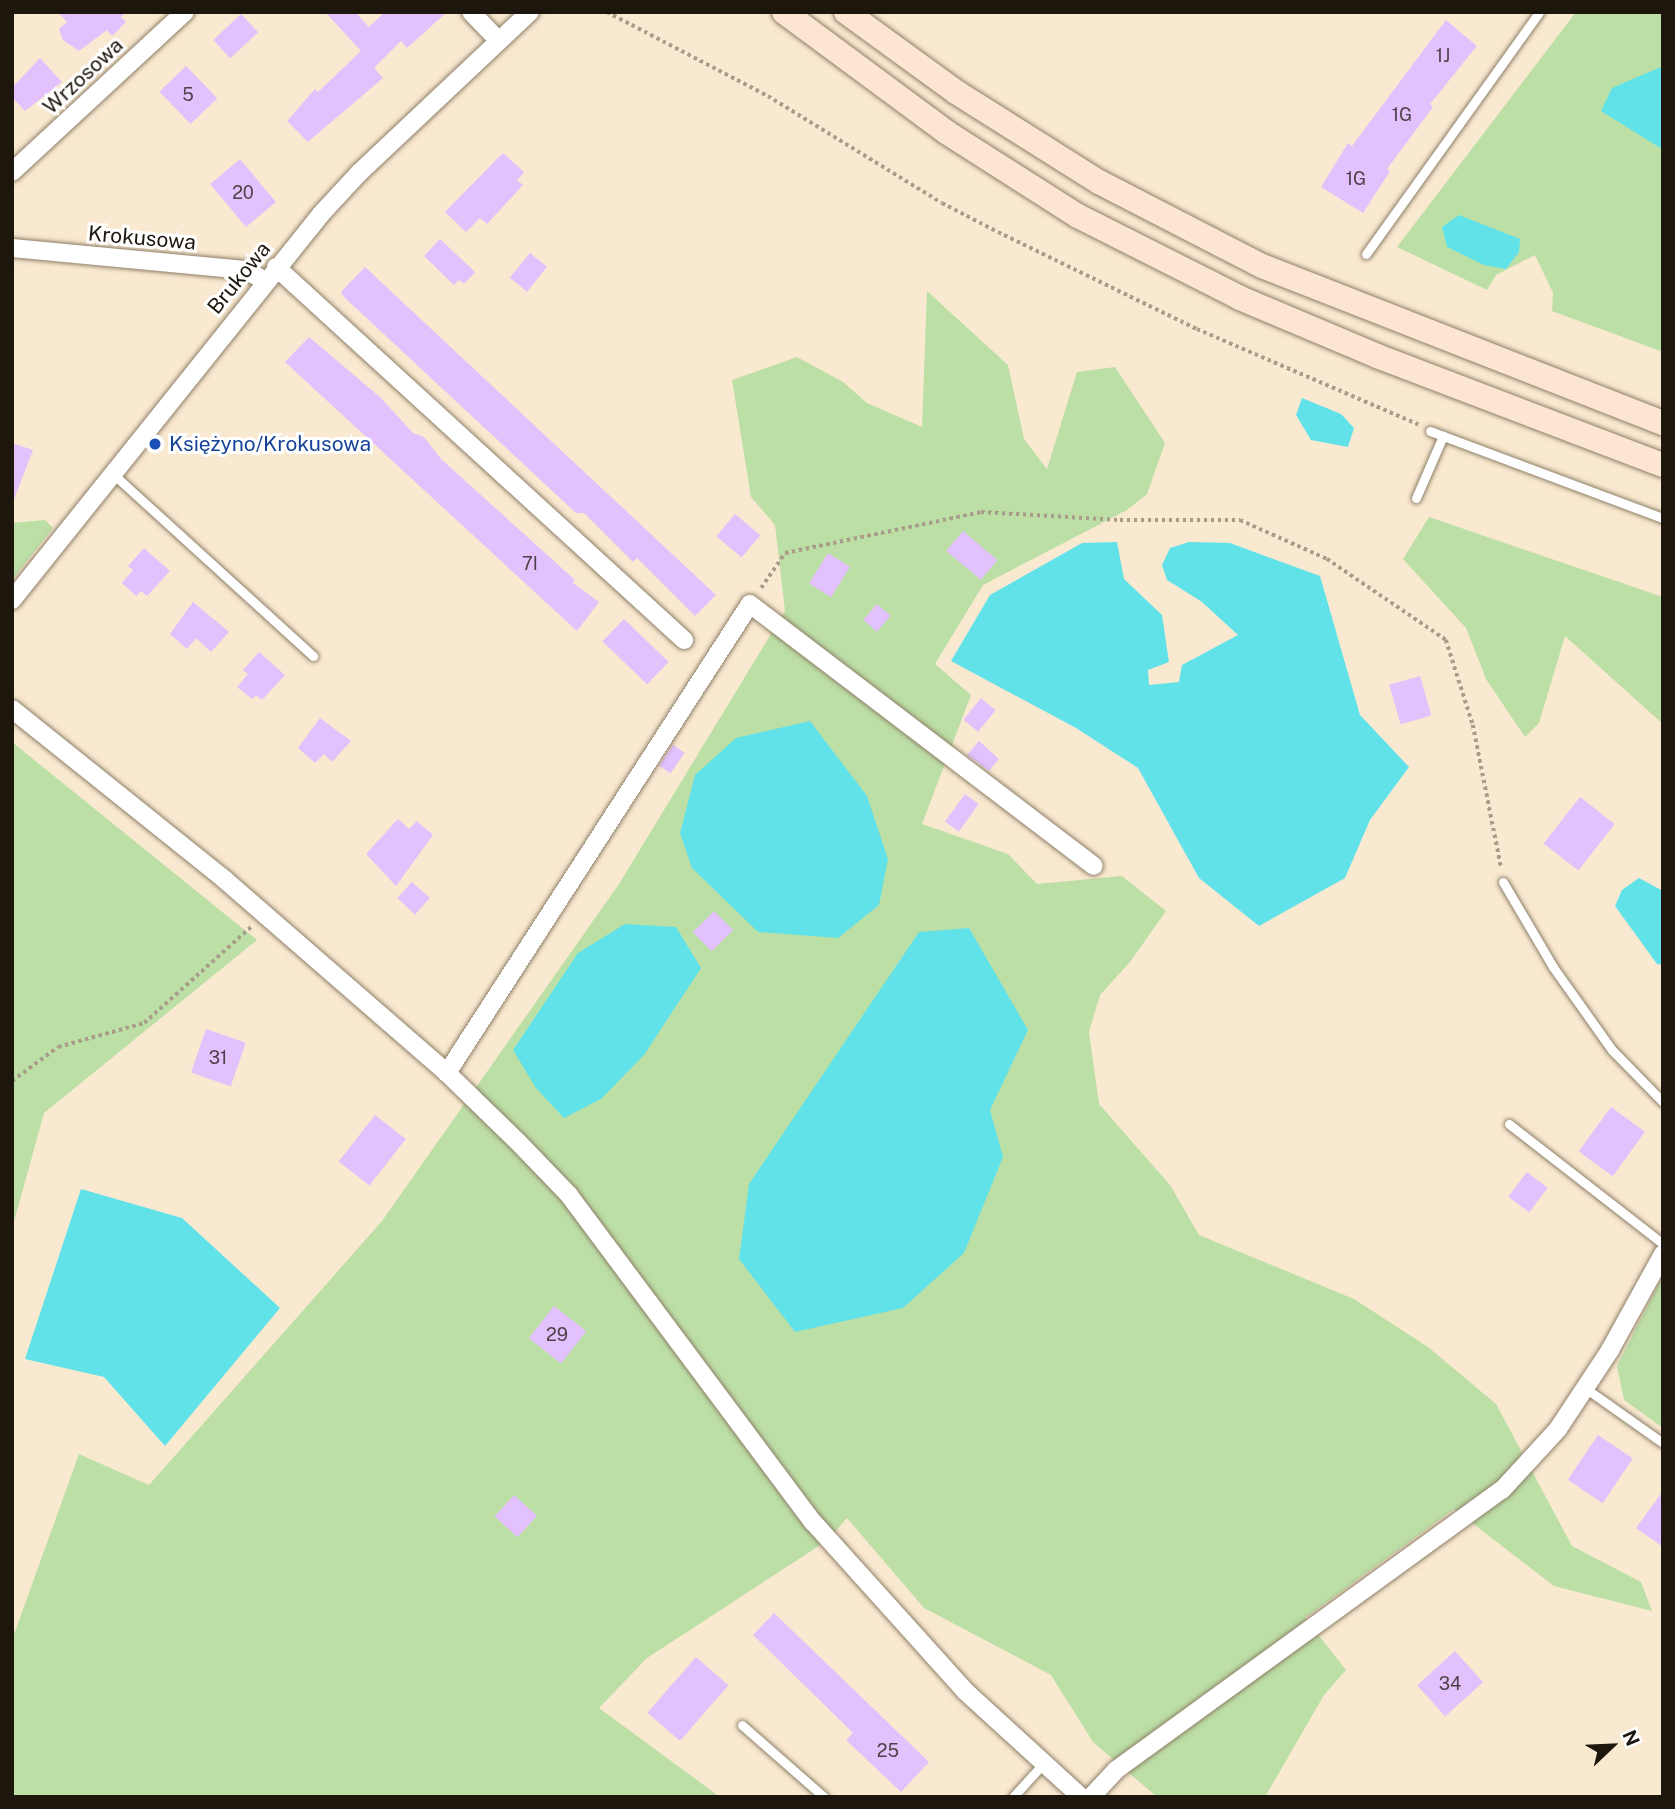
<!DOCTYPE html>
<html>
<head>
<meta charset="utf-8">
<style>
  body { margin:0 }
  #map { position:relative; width:1675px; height:1809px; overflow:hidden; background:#f9e9d0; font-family:"Public Sans",sans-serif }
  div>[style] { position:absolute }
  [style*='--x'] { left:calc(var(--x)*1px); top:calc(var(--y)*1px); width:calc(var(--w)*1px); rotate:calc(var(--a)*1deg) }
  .green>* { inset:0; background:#bcdfa6 }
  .water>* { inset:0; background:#61e2e9 }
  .building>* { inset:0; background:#e3c1fd; transform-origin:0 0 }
  .path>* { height:3.5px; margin-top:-1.75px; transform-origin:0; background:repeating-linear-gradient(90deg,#a99d8a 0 3.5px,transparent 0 7px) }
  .roads { filter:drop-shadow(0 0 2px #8e7f68) drop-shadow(0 0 2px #8e7f68) }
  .service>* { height:9px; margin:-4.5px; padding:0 4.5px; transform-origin:4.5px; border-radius:4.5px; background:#fff }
  .minor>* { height:18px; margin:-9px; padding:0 9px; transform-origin:9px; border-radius:9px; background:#fff }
  .secondary>* { height:24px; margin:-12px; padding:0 12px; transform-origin:12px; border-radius:12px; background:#fde6d1 }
  .dots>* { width:19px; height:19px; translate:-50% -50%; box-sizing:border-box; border:4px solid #fff; border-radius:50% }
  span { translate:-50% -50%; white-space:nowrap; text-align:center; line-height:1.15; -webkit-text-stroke:6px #fff; paint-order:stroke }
  .number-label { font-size:18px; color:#4e4149 }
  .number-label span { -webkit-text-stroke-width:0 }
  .street-label { font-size:21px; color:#1c160d }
  .transit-label { font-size:21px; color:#164399 }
  .left { translate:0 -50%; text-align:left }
  .frame { position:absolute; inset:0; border:14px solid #1c160d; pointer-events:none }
  .north { position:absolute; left:1577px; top:1711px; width:70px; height:70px; -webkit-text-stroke:5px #fff; paint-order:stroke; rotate:67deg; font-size:19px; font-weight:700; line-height:28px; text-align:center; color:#1c160d }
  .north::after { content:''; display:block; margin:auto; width:24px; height:32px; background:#1c160d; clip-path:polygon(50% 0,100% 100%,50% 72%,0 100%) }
</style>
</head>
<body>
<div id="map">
  <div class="green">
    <i style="clip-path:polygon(1576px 12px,1663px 12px,1663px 352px,1552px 311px,1553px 293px,1535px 255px,1496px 275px,1487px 290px,1397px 247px)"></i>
    <i style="clip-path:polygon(927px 291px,1008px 365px,1024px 439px,1047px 469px,1077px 372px,1115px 367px,1165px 443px,1147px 494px,1127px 510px,983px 585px,935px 664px,971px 695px,922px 824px,1008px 854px,1037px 884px,1122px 876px,1166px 911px,1130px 962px,1100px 995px,1089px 1032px,1099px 1104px,1170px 1185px,1199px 1235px,1354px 1299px,1428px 1347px,1496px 1404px,1572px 1546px,1641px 1582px,1652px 1611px,1554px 1586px,1454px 1509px,1305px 1618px,1346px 1670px,1324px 1695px,1265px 1797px,1157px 1797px,1093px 1742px,1051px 1675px,924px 1608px,847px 1518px,828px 1540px,647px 1658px,599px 1708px,720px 1797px,12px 1797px,12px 1640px,79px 1454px,149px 1485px,382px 1221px,619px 884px,785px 611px,775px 525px,751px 497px,732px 380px,797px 357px,843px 382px,867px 403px,922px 427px)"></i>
    <i style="clip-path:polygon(1429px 517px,1663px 597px,1663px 724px,1565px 636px,1539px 723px,1525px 737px,1486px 679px,1466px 628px,1403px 559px)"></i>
    <i style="clip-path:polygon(45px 520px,53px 528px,12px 580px,12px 523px)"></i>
    <i style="clip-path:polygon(12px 742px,257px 940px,44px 1113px,12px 1229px)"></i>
    <i style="clip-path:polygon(1663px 1275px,1663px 1428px,1624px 1400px,1617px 1366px)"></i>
  </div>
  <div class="water">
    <i style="clip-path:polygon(1663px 66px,1663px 149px,1662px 149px,1601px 111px,1612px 88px)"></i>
    <i style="clip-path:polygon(1459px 215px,1520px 239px,1519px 252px,1506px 269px,1484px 265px,1447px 247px,1442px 227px)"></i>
    <i style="clip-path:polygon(1302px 398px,1341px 414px,1354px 428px,1348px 447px,1311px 440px,1296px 415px)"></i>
    <i style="clip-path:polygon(1117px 542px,1124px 579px,1162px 615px,1169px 662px,1148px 670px,1149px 685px,1179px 682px,1182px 665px,1238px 635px,1202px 602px,1167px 580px,1162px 565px,1170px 548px,1189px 542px,1230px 543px,1320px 576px,1360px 715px,1409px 767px,1370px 820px,1345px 878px,1259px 926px,1199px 878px,1138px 768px,1076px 728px,951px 661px,990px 595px,1082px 543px)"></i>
    <i style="clip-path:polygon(810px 721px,867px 796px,888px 859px,879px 905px,838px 938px,758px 932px,692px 868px,680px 833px,695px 775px,736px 738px)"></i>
    <i style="clip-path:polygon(1639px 878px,1663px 891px,1663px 965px,1657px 964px,1615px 906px,1622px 890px)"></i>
    <i style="clip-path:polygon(625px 924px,676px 927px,701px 968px,644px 1055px,601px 1099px,564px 1118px,536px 1088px,513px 1050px,578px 953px)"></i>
    <i style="clip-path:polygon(969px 928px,1028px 1030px,990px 1110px,1003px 1157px,964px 1253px,903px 1308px,795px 1332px,739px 1259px,749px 1184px,919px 932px)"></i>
    <i style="clip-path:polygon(81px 1189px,182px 1218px,280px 1308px,165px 1446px,104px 1377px,25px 1359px)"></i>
  </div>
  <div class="building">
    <i style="clip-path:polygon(58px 12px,126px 12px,121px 17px,126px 22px,112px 36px,107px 30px,79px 51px,63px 40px,59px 29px,67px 22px)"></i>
    <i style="clip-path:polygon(325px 12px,355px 12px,369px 27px,385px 12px,447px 12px,407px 48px,401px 41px,374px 68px,383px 78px,308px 142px,287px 121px,315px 89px,318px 92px,361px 51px)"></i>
    <i style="left:241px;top:14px;width:25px;height:38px;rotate:47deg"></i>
    <i style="clip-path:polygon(1446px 20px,1477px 46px,1430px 104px,1433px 107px,1387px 169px,1390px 171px,1363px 213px,1321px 187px,1348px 143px,1352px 146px)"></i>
    <i style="clip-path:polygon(40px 58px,62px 82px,25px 111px,12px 97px,12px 88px)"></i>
    <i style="left:186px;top:66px;width:45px;height:37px;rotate:46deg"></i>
    <i style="clip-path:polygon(503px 153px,524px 172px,517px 180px,523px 185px,487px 224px,480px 218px,466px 232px,445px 212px)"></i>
    <i style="left:240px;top:159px;width:56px;height:39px;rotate:50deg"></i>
    <i style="clip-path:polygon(440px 239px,475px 272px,464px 284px,459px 280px,454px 285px,424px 256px)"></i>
    <i style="left:530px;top:253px;width:22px;height:32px;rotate:39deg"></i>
    <i style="clip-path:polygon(365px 267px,716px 595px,695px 616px,637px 558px,633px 562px,584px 513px,576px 513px,345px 298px,341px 292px)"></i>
    <i style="clip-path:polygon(309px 337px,380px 397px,413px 433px,424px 437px,441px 459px,575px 580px,573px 583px,599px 602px,577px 631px,285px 362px)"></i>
    <i style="clip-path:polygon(12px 443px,33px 450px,14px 499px,12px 499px)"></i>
    <i style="left:735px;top:514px;width:33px;height:29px;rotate:40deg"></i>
    <i style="left:963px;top:531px;width:45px;height:26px;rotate:40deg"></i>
    <i style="clip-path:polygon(144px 548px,170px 571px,147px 596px,141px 591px,136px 596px,122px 583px,133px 570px,128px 566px)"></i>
    <i style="left:828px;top:553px;width:26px;height:36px;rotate:32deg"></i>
    <i style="clip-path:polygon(193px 602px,229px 632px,211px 652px,196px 638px,187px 649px,170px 634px)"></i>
    <i style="left:877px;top:604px;width:18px;height:21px;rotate:41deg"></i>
    <i style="left:624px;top:619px;width:62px;height:31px;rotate:44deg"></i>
    <i style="clip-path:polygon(259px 652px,285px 675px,262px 700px,256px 695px,252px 699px,237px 687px,248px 674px,243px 670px)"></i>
    <i style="left:1420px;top:676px;width:41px;height:32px;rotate:74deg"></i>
    <i style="left:981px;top:698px;width:19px;height:28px;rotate:39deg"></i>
    <i style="clip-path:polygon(320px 718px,351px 741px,332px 762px,324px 754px,315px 763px,298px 748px)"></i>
    <i style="clip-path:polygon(979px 741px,999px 759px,989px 771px,967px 755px)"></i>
    <i style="left:673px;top:745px;width:14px;height:25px;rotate:34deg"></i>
    <i style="left:965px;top:794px;width:17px;height:34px;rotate:36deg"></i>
    <i style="left:1580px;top:797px;width:44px;height:59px;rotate:38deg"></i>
    <i style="clip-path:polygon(398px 819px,409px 829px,417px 821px,433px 835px,396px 886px,366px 854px)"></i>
    <i style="left:412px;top:882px;width:24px;height:22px;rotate:42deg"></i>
    <i style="left:714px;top:911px;width:27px;height:30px;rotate:45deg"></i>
    <i style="left:206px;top:1029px;width:42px;height:46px;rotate:19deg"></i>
    <i style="left:1611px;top:1107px;width:42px;height:55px;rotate:36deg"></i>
    <i style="left:375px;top:1115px;width:39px;height:59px;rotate:38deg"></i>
    <i style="left:1527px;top:1172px;width:26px;height:31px;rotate:37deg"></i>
    <i style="left:554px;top:1306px;width:41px;height:41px;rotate:38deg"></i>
    <i style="left:1598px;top:1435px;width:42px;height:54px;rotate:34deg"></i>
    <i style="clip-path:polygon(1663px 1491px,1663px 1547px,1636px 1528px)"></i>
    <i style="left:514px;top:1495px;width:31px;height:29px;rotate:42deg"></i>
    <i style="clip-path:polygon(774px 1613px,929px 1762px,901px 1792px,846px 1740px,853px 1733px,753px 1635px)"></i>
    <i style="left:1455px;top:1651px;width:42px;height:51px;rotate:48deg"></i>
    <i style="left:696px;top:1657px;width:43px;height:74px;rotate:41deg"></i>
  </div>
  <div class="path">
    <i style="--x:607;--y:12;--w:182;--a:27.6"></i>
    <i style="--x:768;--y:96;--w:204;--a:31.6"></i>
    <i style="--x:942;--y:203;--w:63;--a:27.4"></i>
    <i style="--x:998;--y:232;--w:221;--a:26"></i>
    <i style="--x:1197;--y:329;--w:241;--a:23.3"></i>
    <i style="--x:761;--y:588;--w:42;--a:-55.6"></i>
    <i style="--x:785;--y:553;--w:200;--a:-11.8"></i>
    <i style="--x:981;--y:512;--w:139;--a:3.3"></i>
    <i style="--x:1120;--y:520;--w:120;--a:0"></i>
    <i style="--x:1240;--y:520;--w:95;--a:24.1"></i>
    <i style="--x:1327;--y:559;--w:144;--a:34.2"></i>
    <i style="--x:1446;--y:640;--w:89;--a:72.4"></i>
    <i style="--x:1473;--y:725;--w:145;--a:78.8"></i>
    <i style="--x:12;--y:1081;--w:57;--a:-36.5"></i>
    <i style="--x:58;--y:1047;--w:89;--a:-15.6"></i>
    <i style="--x:144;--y:1023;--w:145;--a:-41.9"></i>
  </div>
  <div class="roads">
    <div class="service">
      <i style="--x:1366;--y:254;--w:297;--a:-54.4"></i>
      <i style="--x:1430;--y:431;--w:249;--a:20.5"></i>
      <i style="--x:112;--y:473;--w:272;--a:42.3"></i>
      <i style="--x:1416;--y:498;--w:68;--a:-66.5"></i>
      <i style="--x:1503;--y:882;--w:99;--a:59.5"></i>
      <i style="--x:1553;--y:967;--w:102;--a:54.6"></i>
      <i style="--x:1612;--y:1050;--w:73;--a:45.6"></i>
      <i style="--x:1509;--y:1124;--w:195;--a:37.9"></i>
      <i style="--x:1585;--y:1388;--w:95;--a:35.2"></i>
      <i style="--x:742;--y:1725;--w:109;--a:41.3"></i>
      <i style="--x:1013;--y:1797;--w:43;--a:-47.8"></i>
    </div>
    <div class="minor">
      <i style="--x:471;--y:12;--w:40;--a:46"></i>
      <i style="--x:12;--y:172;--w:236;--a:-42.8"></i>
      <i style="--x:12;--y:248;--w:234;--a:5.4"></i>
      <i style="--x:245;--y:270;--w:24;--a:28"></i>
      <i style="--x:276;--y:267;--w:553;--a:42.43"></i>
      <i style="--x:12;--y:600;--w:494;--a:-51.3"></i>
      <i style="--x:321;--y:214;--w:56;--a:-47.2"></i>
      <i style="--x:359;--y:173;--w:235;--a:-43.3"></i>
      <i style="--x:12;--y:709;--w:272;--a:38.7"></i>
      <i style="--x:224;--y:879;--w:296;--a:41"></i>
      <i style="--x:447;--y:1073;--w:99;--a:44.2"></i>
      <i style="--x:518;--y:1142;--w:74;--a:46.1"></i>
      <i style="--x:569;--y:1195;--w:408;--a:53.3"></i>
      <i style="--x:813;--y:1522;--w:227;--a:48"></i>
      <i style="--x:965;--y:1691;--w:157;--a:42.4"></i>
      <i style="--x:447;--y:1073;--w:558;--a:-57.14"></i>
      <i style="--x:750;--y:604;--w:432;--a:37.3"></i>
      <i style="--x:1091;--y:1797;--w:37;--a:-47"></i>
      <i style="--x:1116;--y:1770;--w:477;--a:-36"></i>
      <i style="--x:1502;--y:1490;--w:83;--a:-47.4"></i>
      <i style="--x:1558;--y:1429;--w:95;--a:-56.6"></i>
      <i style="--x:1610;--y:1350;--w:110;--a:-61.1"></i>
    </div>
    <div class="secondary">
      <i style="--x:784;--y:12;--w:202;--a:36.5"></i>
      <i style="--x:946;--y:132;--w:156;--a:32.5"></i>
      <i style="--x:1078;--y:216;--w:182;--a:26.8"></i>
      <i style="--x:1240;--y:298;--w:149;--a:22.9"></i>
      <i style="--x:1377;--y:356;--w:306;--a:20.9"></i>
      <i style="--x:846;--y:12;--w:136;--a:36"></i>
      <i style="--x:956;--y:92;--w:169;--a:32.2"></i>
      <i style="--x:1099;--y:182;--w:183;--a:27.3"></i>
      <i style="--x:1262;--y:266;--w:431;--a:21.4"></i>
    </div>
  </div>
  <div class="dots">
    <i style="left:155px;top:444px;background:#1a4fb4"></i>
  </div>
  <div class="number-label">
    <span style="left:1443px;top:56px">1J</span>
    <span style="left:188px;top:95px">5</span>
    <span style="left:1402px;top:115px">1G</span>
    <span style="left:1356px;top:179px">1G</span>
    <span style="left:243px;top:193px">20</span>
    <span style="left:530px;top:564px">7I</span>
    <span style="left:218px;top:1058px">31</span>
    <span style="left:557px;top:1335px">29</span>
    <span style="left:1450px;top:1684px">34</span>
    <span style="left:888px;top:1751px">25</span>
  </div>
  <div class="street-label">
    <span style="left:83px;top:76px;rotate:-43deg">Wrzosowa</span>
    <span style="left:142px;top:238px;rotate:5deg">Krokusowa</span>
    <span style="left:239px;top:278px;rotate:-51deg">Brukowa</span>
  </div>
  <div class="transit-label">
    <span class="left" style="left:169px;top:444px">Księżyno/Krokusowa</span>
  </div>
  <div class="frame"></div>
  <div class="north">N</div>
</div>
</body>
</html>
